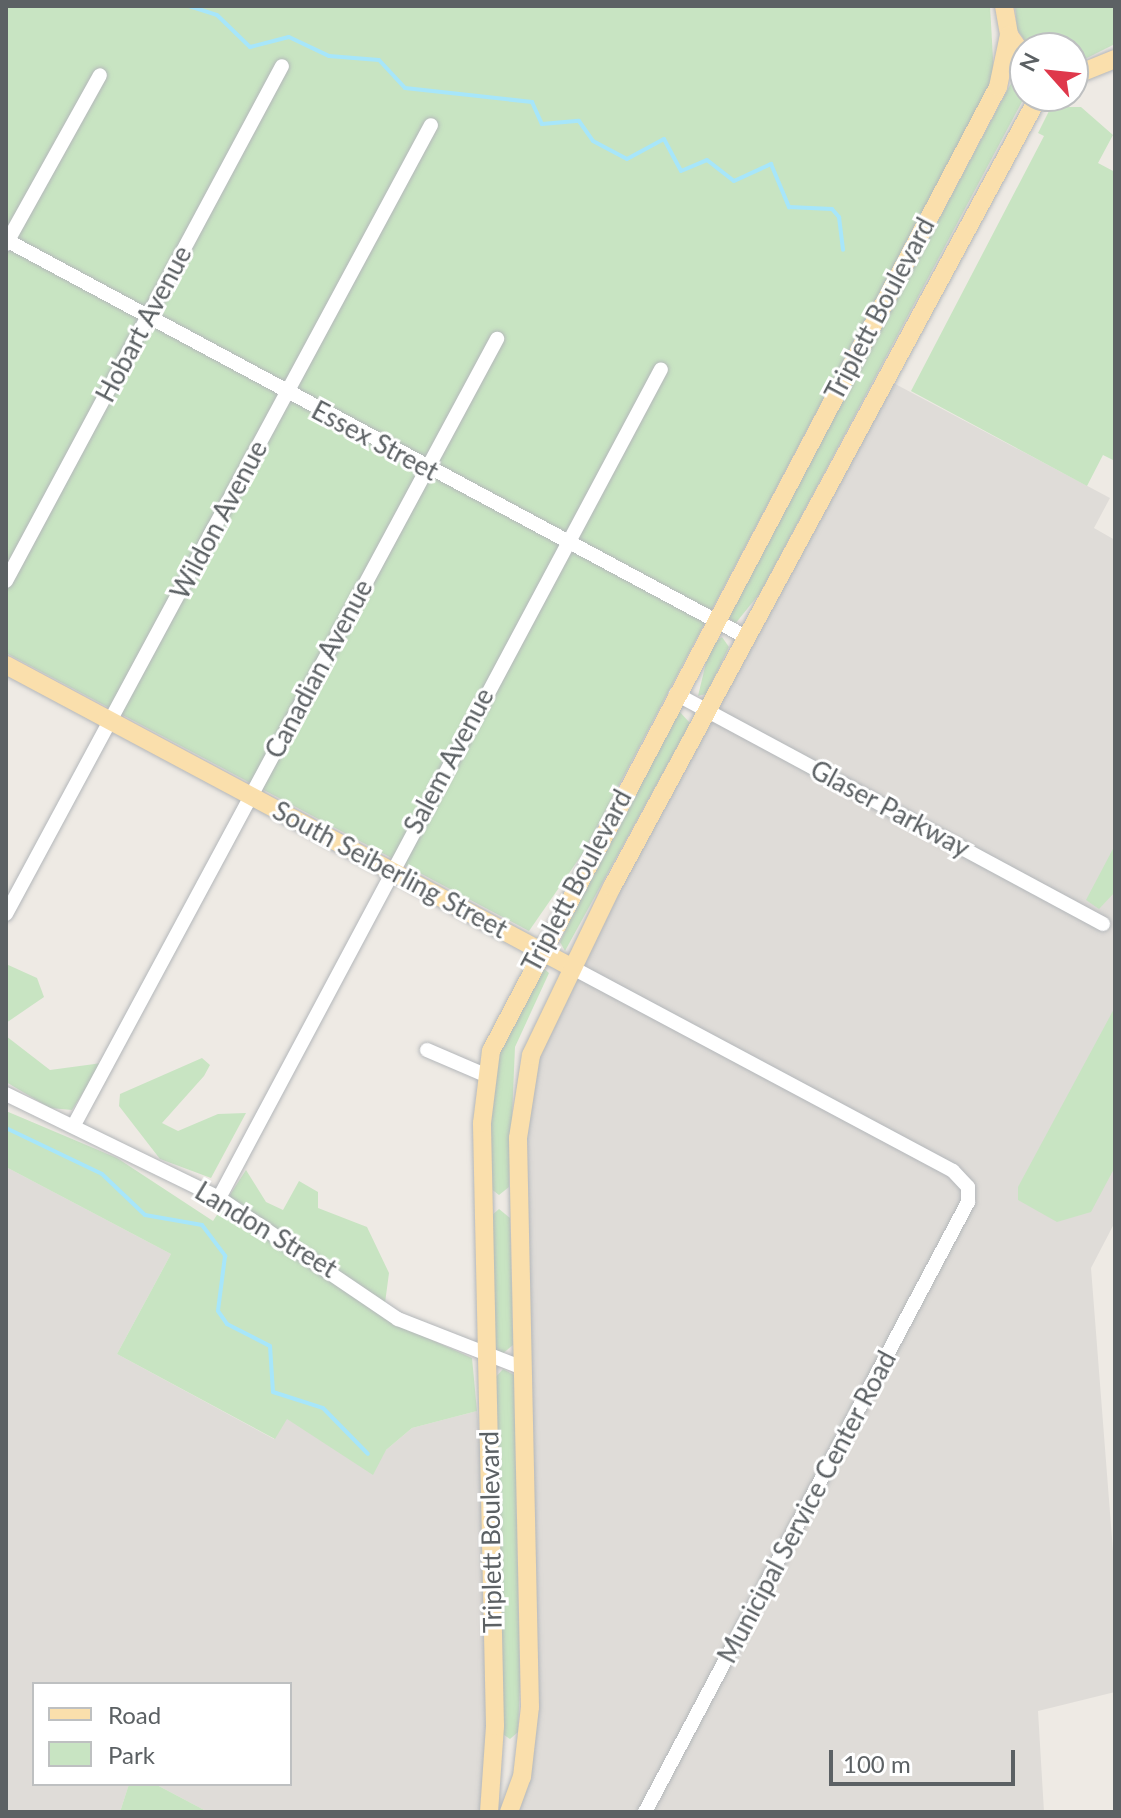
<!DOCTYPE html>
<html>
<head>
<meta charset="utf-8">
<style>
  body { margin:0 }
  #map { position:relative; width:1121px; height:1818px; overflow:hidden; background:#eeeae4; font-family:Lato,sans-serif }
  div>[style] { position:absolute }
  [style*='--x'] { left:calc(var(--x)*1px); top:calc(var(--y)*1px); width:calc(var(--w)*1px); rotate:calc(var(--a)*1deg) }
  .industrial>* { inset:0; background:#dfdcd8 }
  .green>* { inset:0; background:#c8e4c2 }
  .stream>* { height:4px; margin:-2px; padding:0 2px; transform-origin:2px; border-radius:2px; background:#a7e6fa }
  .roads { filter:drop-shadow(0 0 2px #b4b7ba) drop-shadow(0 0 2px #b4b7ba) }
  .minor>* { height:14px; margin:-7px; padding:0 7px; transform-origin:7px; border-radius:7px; background:#fff }
  .major>* { height:18px; margin:-9px; padding:0 9px; transform-origin:9px; border-radius:9px; background:#fadfac }
  span { translate:-50% -50%; white-space:nowrap; text-align:center; line-height:1.15; -webkit-text-stroke:6px #fff; paint-order:stroke }
  .street-label { font-size:26px; color:#5c6164 }
  .frame { position:absolute; inset:0; border:8px solid #5c6164; pointer-events:none }
  .legend { position:absolute; left:32px; top:1682px; width:260px; height:104px; box-sizing:border-box; background:#fff; border:2px solid #bec0c1; margin:0; padding:10px 14px; list-style:none; font-size:24px; color:#5c6164 }
  .legend li { display:flex; align-items:center; gap:16px; height:40px }
  .legend b { width:40px; border:2px solid #bec0c1 }
  .north { position:absolute; left:1009px; top:32px; width:80px; height:80px; box-sizing:border-box; background:#fff; border:2px solid #bec0c1; border-radius:50%; rotate:297deg; font-size:22px; font-weight:700; line-height:32px; text-align:center; color:#5c6164 }
  .north::after { content:''; display:block; margin:auto; width:28px; height:36px; background:#df384b; clip-path:polygon(50% 0,100% 100%,50% 72%,0 100%) }
  .scale { position:absolute; left:829px; top:1750px; width:186px; height:36px; box-sizing:border-box; border:4px solid #5c6164; border-top:0; padding-left:10px; font-size:24px; line-height:28px; white-space:nowrap; color:#5c6164; -webkit-text-stroke:6px #fff; paint-order:stroke }
</style>
</head>
<body>
<div id="map">
  <div class="industrial">
    <i style="clip-path:polygon(884px 378px,1110px 498px,1094px 528px,1115px 540px,1115px 1222px,1091px 1268px,1115px 1577px,1115px 1692px,1038px 1711px,1044px 1812px,509px 1812px,522px 1777px,527px 1067px)"></i>
    <i style="clip-path:polygon(6px 1167px,171px 1254px,117px 1354px,274px 1439px,286px 1418px,386px 1450px,412px 1428px,477px 1411px,492px 1575px,489px 1812px,208px 1812px,155px 1784px,290px 1784px,290px 1684px,34px 1684px,34px 1784px,129px 1784px,120px 1812px,6px 1812px)"></i>
  </div>
  <div class="green">
    <i style="clip-path:polygon(6px 6px,990px 6px,994px 76px,583px 853px,529px 931px,6px 653px)"></i>
    <i style="clip-path:polygon(1015px 6px,1115px 6px,1115px 44px,1073px 65px,1073px 48px,1030px 48px,1017px 29px)"></i>
    <i style="clip-path:polygon(1017px 72px,1025px 76px,1023px 100px,760px 593px,735px 624px,728px 617px)"></i>
    <i style="clip-path:polygon(1051px 107px,1081px 107px,1113px 135px,1098px 163px,1115px 172px,1115px 461px,1103px 455px,1087px 486px,911px 391px,1044px 136px,1038px 133px)"></i>
    <i style="clip-path:polygon(722px 637px,729px 647px,706px 694px,698px 696px,710px 646px)"></i>
    <i style="clip-path:polygon(678px 710px,690px 723px,565px 951px,560px 942px,604px 845px)"></i>
    <i style="clip-path:polygon(1115px 845px,1115px 892px,1099px 909px,1086px 900px)"></i>
    <i style="clip-path:polygon(6px 964px,37px 978px,44px 997px,6px 1023px)"></i>
    <i style="clip-path:polygon(542px 967px,549px 973px,515px 1047px,509px 1187px,499px 1195px,490px 1188px,488px 1111px,498px 1052px)"></i>
    <i style="clip-path:polygon(1115px 1007px,1115px 1167px,1091px 1212px,1057px 1222px,1018px 1200px,1018px 1187px)"></i>
    <i style="clip-path:polygon(6px 1036px,50px 1070px,102px 1063px,72px 1110px,50px 1108px,6px 1082px)"></i>
    <i style="clip-path:polygon(202px 1058px,210px 1065px,204px 1076px,162px 1123px,178px 1131px,218px 1114px,246px 1113px,211px 1178px,160px 1159px,119px 1106px,120px 1094px)"></i>
    <i style="clip-path:polygon(6px 1111px,117px 1158px,213px 1221px,246px 1170px,266px 1202px,283px 1210px,299px 1181px,318px 1192px,318px 1208px,367px 1227px,389px 1273px,383px 1318px,472px 1358px,477px 1411px,412px 1428px,386px 1450px,373px 1475px,287px 1419px,275px 1439px,117px 1354px,171px 1254px,6px 1167px)"></i>
    <i style="clip-path:polygon(499px 1209px,510px 1218px,513px 1345px,502px 1354px,494px 1349px,491px 1216px)"></i>
    <i style="clip-path:polygon(503px 1369px,514px 1375px,520px 1684px,518px 1732px,510px 1739px,501px 1733px,494px 1379px)"></i>
    <i style="clip-path:polygon(129px 1784px,155px 1784px,208px 1812px,120px 1812px)"></i>
  </div>
  <div class="stream">
    <i style="--x:189;--y:6;--w:29;--a:18"></i>
    <i style="--x:217;--y:15;--w:46;--a:44.1"></i>
    <i style="--x:250;--y:47;--w:40;--a:-14.4"></i>
    <i style="--x:289;--y:37;--w:44;--a:25.4"></i>
    <i style="--x:329;--y:56;--w:50;--a:4.6"></i>
    <i style="--x:379;--y:60;--w:38;--a:47"></i>
    <i style="--x:405;--y:88;--w:128;--a:6.3"></i>
    <i style="--x:532;--y:102;--w:24;--a:66"></i>
    <i style="--x:542;--y:124;--w:37;--a:-5"></i>
    <i style="--x:579;--y:121;--w:24;--a:55"></i>
    <i style="--x:593;--y:141;--w:38;--a:28"></i>
    <i style="--x:627;--y:159;--w:42;--a:-28.4"></i>
    <i style="--x:664;--y:139;--w:36;--a:62"></i>
    <i style="--x:681;--y:171;--w:28;--a:-23"></i>
    <i style="--x:707;--y:160;--w:34;--a:38"></i>
    <i style="--x:734;--y:181;--w:41;--a:-24.7"></i>
    <i style="--x:771;--y:164;--w:47;--a:67.3"></i>
    <i style="--x:789;--y:207;--w:43;--a:2.7"></i>
    <i style="--x:832;--y:209;--w:11;--a:49"></i>
    <i style="--x:839;--y:217;--w:33;--a:83"></i>
    <i style="--x:6;--y:1128;--w:106;--a:25.6"></i>
    <i style="--x:102;--y:1174;--w:59;--a:43.6"></i>
    <i style="--x:145;--y:1215;--w:58;--a:10"></i>
    <i style="--x:202;--y:1225;--w:39;--a:53"></i>
    <i style="--x:225;--y:1256;--w:55;--a:97.3"></i>
    <i style="--x:218;--y:1311;--w:16;--a:55"></i>
    <i style="--x:227;--y:1324;--w:48;--a:27.1"></i>
    <i style="--x:270;--y:1346;--w:46;--a:86.3"></i>
    <i style="--x:273;--y:1392;--w:52;--a:17.7"></i>
    <i style="--x:323;--y:1408;--w:64;--a:45.6"></i>
  </div>
  <div class="roads">
    <div class="minor">
      <i style="--x:6;--y:240;--w:840;--a:28.21"></i>
      <i style="--x:6;--y:244;--w:193;--a:-60.9"></i>
      <i style="--x:6;--y:581;--w:584;--a:-61.81"></i>
      <i style="--x:676;--y:694;--w:485;--a:28.3"></i>
      <i style="--x:6;--y:914;--w:896;--a:-61.69"></i>
      <i style="--x:571;--y:967;--w:433;--a:28.1"></i>
      <i style="--x:953;--y:1171;--w:22;--a:47"></i>
      <i style="--x:968;--y:1187;--w:15;--a:90"></i>
      <i style="--x:968;--y:1202;--w:690;--a:117.9"></i>
      <i style="--x:427;--y:1050;--w:63;--a:23.3"></i>
      <i style="--x:6;--y:1094;--w:237;--a:26"></i>
      <i style="--x:219;--y:1198;--w:216;--a:34.1"></i>
      <i style="--x:398;--y:1319;--w:134;--a:21.4"></i>
      <i style="--x:74;--y:1125;--w:893;--a:-61.71"></i>
      <i style="--x:219;--y:1198;--w:939;--a:-61.93"></i>
    </div>
    <div class="major">
      <i style="--x:1004;--y:6;--w:29;--a:80"></i>
      <i style="--x:1009;--y:35;--w:28;--a:55"></i>
      <i style="--x:1073;--y:76;--w:45;--a:-22"></i>
      <i style="--x:6;--y:665;--w:641;--a:28.13"></i>
      <i style="--x:489;--y:1812;--w:86;--a:-86"></i>
      <i style="--x:495;--y:1726;--w:603;--a:-91.24"></i>
      <i style="--x:482;--y:1123;--w:73;--a:-82.9"></i>
      <i style="--x:491;--y:1051;--w:1089;--a:-62.26"></i>
      <i style="--x:998;--y:87;--w:53;--a:-78.1"></i>
      <i style="--x:509;--y:1812;--w:37;--a:-70"></i>
      <i style="--x:522;--y:1777;--w:70;--a:-83.5"></i>
      <i style="--x:530;--y:1707;--w:569;--a:-91.21"></i>
      <i style="--x:518;--y:1138;--w:84;--a:-81.1"></i>
      <i style="--x:531;--y:1055;--w:187;--a:-64.3"></i>
      <i style="--x:612;--y:887;--w:899;--a:-61.64"></i>
    </div>
  </div>
  <div class="street-label">
    <span style="left:880px;top:309px;rotate:-62deg">Triplett Boulevard</span>
    <span style="left:144px;top:324px;rotate:-62deg">Hobart Avenue</span>
    <span style="left:375px;top:441px;rotate:28deg">Essex Street</span>
    <span style="left:219px;top:520px;rotate:-62deg">Wildon Avenue</span>
    <span style="left:319px;top:669px;rotate:-62deg">Canadian Avenue</span>
    <span style="left:449px;top:761px;rotate:-62deg">Salem Avenue</span>
    <span style="left:890px;top:809px;rotate:28deg">Glaser Parkway</span>
    <span style="left:390px;top:870px;rotate:28deg">South Seiberling Street</span>
    <span style="left:577px;top:881px;rotate:-62deg">Triplett Boulevard</span>
    <span style="left:266px;top:1230px;rotate:31deg">Landon Street</span>
    <span style="left:807px;top:1507px;rotate:-62deg">Municipal Service Center Road</span>
    <span style="left:491px;top:1532px;rotate:-91deg">Triplett Boulevard</span>
  </div>
  <div class="frame"></div>
  <ul class="legend">
  <li><b style="height:10px;background:#fadfac"></b>Road</li>
  <li><b style="height:22px;background:#c8e4c2"></b>Park</li>
  </ul>
  <div class="north">N</div>
  <div class="scale">100 m</div>
</div>
</body>
</html>
